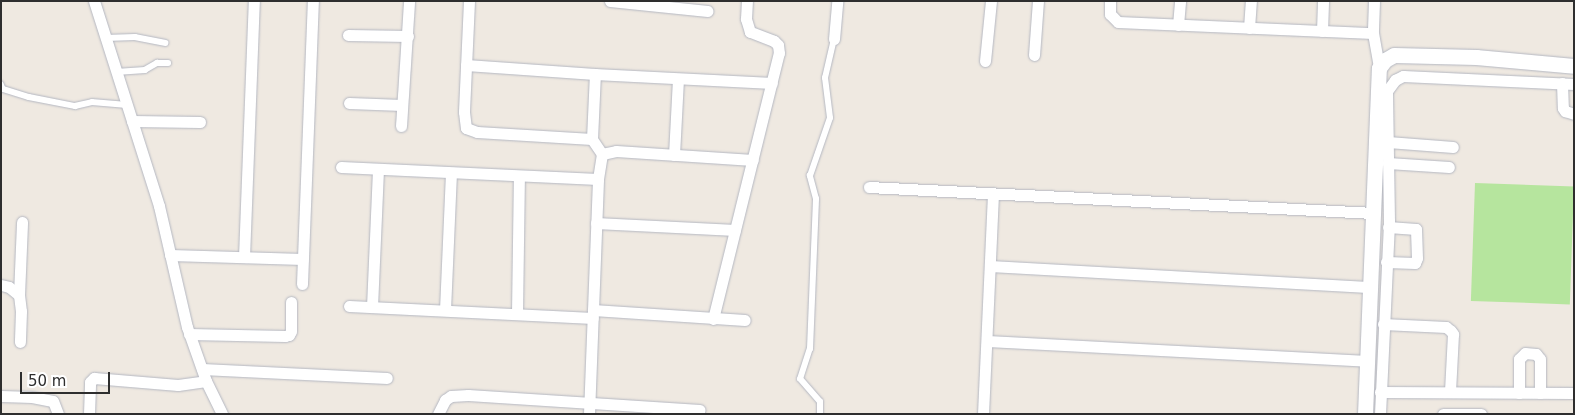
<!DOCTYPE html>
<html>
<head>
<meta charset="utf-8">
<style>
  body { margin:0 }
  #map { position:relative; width:1575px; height:415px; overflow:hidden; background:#efe9e1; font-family:"DejaVu Sans",sans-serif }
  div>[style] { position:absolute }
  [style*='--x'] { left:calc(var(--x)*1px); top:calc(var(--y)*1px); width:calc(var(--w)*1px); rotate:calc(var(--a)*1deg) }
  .green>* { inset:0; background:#b6e59e; transform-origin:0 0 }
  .roads { filter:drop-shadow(0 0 1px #b4b7c1) drop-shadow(0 0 1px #b4b7c1) }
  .lane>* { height:5.5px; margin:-2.75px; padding:0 2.75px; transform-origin:2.75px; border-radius:2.75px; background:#fff }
  .street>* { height:11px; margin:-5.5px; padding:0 5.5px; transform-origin:5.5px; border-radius:5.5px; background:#fff }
  .secondary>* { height:15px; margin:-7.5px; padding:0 7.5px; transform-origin:7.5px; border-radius:7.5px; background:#fff }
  span { translate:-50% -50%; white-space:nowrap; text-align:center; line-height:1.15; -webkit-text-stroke:4px #fff; paint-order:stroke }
  .frame { position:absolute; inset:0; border:2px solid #2e2e2e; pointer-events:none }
  .scale { position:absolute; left:20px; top:372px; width:90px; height:22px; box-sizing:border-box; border:2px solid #2e2e2e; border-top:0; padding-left:6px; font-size:15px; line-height:18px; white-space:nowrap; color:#2e2e2e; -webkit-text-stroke:4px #fff; paint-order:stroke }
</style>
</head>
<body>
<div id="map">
  <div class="green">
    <i style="left:1475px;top:183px;width:99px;height:118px;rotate:2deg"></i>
  </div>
  <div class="roads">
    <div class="lane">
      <i style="--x:105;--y:38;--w:30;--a:-2"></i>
      <i style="--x:135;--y:37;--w:31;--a:11"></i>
      <i style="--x:116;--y:72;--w:29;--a:-4"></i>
      <i style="--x:145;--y:70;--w:14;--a:-30"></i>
      <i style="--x:157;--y:63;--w:11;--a:0"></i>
      <i style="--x:1;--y:84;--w:5;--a:68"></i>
      <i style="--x:3;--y:89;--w:27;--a:17"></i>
      <i style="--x:29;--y:97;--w:47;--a:11.1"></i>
      <i style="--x:75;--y:106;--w:17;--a:-13"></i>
      <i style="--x:92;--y:102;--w:35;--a:5"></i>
      <i style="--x:820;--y:414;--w:12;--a:-90"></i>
      <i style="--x:820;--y:402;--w:30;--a:-131"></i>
      <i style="--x:800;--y:379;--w:32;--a:-72"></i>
      <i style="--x:810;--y:349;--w:150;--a:-87.7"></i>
      <i style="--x:816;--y:199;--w:24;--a:-105"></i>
      <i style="--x:810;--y:176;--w:61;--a:-71"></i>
      <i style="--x:830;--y:118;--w:40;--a:-97.1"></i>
      <i style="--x:825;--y:78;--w:40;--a:-77"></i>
    </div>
    <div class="street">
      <i style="--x:94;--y:1;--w:215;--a:72.4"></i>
      <i style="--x:159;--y:206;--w:124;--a:77"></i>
      <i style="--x:187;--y:327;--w:57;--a:70.6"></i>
      <i style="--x:206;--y:381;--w:37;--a:64"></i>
      <i style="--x:469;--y:1;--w:111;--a:92.6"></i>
      <i style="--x:464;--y:112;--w:16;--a:83"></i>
      <i style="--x:466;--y:128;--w:12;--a:20"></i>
      <i style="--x:477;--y:132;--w:115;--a:3.5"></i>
      <i style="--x:610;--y:1;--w:98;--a:5.9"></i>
      <i style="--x:1110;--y:1;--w:13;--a:90"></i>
      <i style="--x:1110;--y:14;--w:11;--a:45"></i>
      <i style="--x:1118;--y:22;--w:255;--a:2.5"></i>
      <i style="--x:1374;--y:1;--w:32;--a:92"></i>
      <i style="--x:1373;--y:33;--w:36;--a:80"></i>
      <i style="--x:1178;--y:25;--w:24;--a:-85"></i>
      <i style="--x:1249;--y:28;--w:27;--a:-86"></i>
      <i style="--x:1322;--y:31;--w:30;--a:-88"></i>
      <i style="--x:348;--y:35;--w:60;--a:1"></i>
      <i style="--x:834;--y:39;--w:38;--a:-85"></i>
      <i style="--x:1034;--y:55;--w:54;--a:-85.8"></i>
      <i style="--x:985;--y:61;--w:60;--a:-84.3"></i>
      <i style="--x:466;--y:65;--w:129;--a:4"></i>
      <i style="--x:1562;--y:83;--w:25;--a:88"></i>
      <i style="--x:1563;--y:108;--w:4;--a:56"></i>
      <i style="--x:1565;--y:111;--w:9;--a:18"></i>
      <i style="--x:349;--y:103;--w:53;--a:2.2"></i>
      <i style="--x:132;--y:121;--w:68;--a:0.8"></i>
      <i style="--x:401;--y:126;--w:125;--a:-86.3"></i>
      <i style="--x:1388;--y:142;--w:65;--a:4.4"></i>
      <i style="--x:602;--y:154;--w:18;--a:-124"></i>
      <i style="--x:592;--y:139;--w:65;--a:-87.4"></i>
      <i style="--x:595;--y:74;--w:177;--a:2.9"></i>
      <i style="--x:602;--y:154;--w:14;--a:-12"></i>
      <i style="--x:616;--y:151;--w:137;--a:3.8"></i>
      <i style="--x:674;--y:155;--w:76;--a:-87"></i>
      <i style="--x:1388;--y:163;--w:61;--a:3.8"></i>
      <i style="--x:341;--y:167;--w:257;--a:2.7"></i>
      <i style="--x:869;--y:187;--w:505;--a:2.95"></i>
      <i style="--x:596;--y:223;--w:139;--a:2.9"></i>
      <i style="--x:170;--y:255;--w:133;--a:1.7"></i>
      <i style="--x:244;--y:257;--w:256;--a:-87.8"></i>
      <i style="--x:1386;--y:262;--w:29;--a:2"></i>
      <i style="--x:1415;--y:263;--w:5;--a:-68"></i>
      <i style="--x:1417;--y:258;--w:29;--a:-92"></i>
      <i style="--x:1416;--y:229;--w:28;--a:-176"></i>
      <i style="--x:991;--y:266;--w:381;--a:3.2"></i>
      <i style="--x:302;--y:284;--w:283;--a:-87.8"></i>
      <i style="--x:1;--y:285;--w:8;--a:14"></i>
      <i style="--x:9;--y:287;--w:13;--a:39"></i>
      <i style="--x:19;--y:295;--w:16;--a:83"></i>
      <i style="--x:21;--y:311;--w:31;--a:92"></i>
      <i style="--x:19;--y:295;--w:73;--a:-87.6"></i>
      <i style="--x:349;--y:306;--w:244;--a:2.8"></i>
      <i style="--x:372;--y:307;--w:138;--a:-87.5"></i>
      <i style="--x:445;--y:310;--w:137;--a:-87.5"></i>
      <i style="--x:593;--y:310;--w:152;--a:3.8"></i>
      <i style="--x:517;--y:314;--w:138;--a:-89.2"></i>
      <i style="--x:713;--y:319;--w:274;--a:-76.1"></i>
      <i style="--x:779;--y:53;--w:8;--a:-97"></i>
      <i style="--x:778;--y:45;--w:6;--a:-135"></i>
      <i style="--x:774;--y:41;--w:26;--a:-159"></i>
      <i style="--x:750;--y:32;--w:14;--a:-107"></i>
      <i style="--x:746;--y:19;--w:18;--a:-87"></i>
      <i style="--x:1383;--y:324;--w:63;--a:2.7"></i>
      <i style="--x:1446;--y:327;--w:6;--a:39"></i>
      <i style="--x:1451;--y:331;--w:4;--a:56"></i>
      <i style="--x:1453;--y:334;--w:58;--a:93"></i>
      <i style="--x:189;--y:334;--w:96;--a:1.2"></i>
      <i style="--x:285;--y:336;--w:4;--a:-14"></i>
      <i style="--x:289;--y:335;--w:4;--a:-63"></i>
      <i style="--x:291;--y:331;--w:29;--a:-90"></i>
      <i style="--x:988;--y:341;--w:379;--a:3"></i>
      <i style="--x:202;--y:369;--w:185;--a:2.8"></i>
      <i style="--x:1380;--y:392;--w:194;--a:0.3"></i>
      <i style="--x:1519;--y:393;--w:34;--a:-90"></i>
      <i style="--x:1519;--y:359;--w:8;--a:-45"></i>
      <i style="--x:1525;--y:353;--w:11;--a:5"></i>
      <i style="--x:1536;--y:354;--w:6;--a:51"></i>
      <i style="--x:1540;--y:359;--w:34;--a:90"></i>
      <i style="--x:1;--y:396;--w:31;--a:2"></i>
      <i style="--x:32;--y:397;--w:21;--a:11"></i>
      <i style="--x:53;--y:401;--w:14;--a:69"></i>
      <i style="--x:89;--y:414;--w:32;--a:-88"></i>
      <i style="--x:90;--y:382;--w:6;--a:-45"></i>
      <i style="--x:94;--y:378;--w:84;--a:4.8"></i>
      <i style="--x:178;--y:385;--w:28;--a:-8"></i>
      <i style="--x:438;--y:414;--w:16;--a:-63"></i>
      <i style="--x:445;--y:400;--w:7;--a:-34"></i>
      <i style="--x:451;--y:396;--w:17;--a:-3"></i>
      <i style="--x:468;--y:395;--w:232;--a:3.7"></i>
      <i style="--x:589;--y:414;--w:235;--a:-87.8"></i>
      <i style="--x:598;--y:179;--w:25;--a:-81"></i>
      <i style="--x:983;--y:414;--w:219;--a:-87.4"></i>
      <i style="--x:1380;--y:414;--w:193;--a:-87.3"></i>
      <i style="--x:1389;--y:221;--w:130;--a:-90.9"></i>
      <i style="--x:1387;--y:91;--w:14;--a:-54"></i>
      <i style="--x:1395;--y:80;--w:9;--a:-27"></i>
      <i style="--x:1403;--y:76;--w:171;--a:2.7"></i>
      <i style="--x:1443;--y:414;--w:38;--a:0"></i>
    </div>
    <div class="secondary">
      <i style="--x:1365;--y:414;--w:346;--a:-87.7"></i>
      <i style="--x:1379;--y:68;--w:10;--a:-53"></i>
      <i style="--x:1385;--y:60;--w:10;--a:-29"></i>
      <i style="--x:1394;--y:55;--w:82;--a:1.4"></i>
      <i style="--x:1476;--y:57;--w:98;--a:5.2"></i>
    </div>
  </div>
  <div class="frame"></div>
  <div class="scale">50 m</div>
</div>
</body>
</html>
